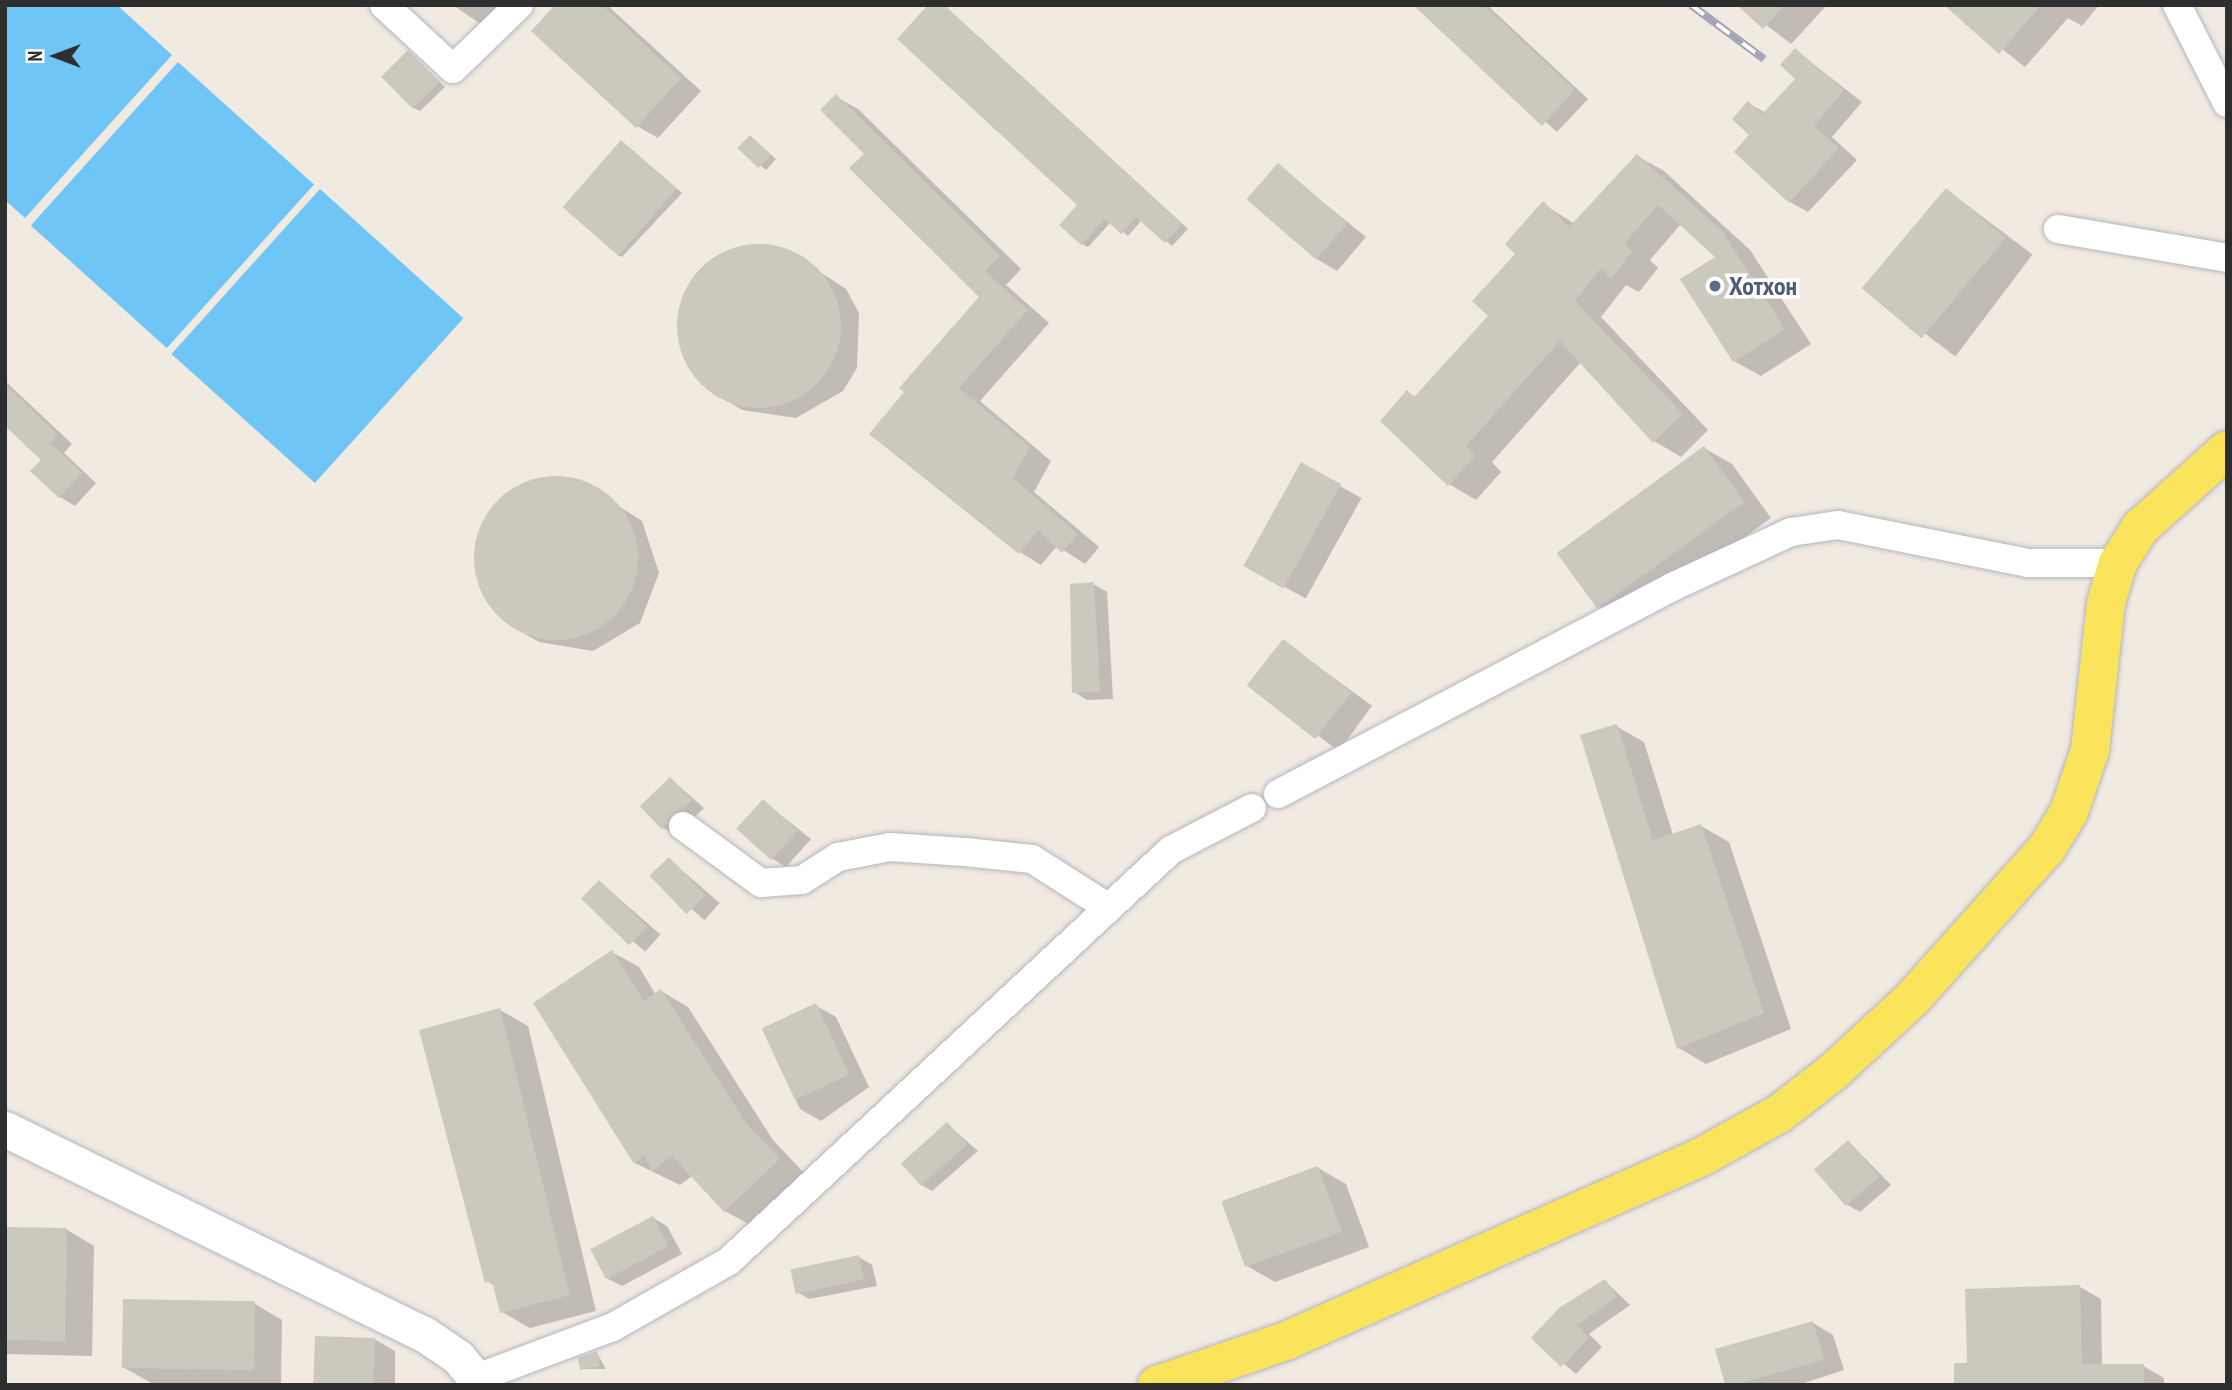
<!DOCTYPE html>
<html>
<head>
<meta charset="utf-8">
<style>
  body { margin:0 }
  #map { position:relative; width:2232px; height:1390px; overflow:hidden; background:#f0eae0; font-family:"PT Sans Narrow",sans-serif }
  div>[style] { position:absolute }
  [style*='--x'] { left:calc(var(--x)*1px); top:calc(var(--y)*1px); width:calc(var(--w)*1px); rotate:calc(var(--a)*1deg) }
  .water>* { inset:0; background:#6ec5f6; transform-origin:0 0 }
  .shadow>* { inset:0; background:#0003; transform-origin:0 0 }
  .building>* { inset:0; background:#cbc8be; transform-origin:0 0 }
  .round { border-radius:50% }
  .roads { filter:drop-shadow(0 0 2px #b4b5c2) drop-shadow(0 0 2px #b4b5c2) }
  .minor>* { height:28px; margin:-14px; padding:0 14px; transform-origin:14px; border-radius:14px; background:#fff }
  .tertiary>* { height:35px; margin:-17.5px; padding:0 17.5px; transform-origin:17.5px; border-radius:17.5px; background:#fff }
  .primary>* { height:38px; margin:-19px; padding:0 19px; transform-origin:19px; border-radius:19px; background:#f9e45b }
  .rail>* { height:8px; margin-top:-4px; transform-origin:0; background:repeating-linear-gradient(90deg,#fff 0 16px,#a2a3b9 0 32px); box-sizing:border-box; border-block:2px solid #a2a3b9 }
  .dots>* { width:19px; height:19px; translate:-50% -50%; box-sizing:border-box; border:4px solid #fff; border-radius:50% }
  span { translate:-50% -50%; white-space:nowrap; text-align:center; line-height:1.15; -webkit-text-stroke:7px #fff; paint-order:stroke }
  .service-label { font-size:26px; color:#4e5e75; font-weight:700 }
  .left { translate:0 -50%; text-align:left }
  .frame { position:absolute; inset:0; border:7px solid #2e2e2e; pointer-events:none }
  .north { position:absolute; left:21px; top:21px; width:70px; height:70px; -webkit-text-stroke:5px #fff; paint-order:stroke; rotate:270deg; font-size:19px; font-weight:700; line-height:28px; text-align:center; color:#2e2e2e }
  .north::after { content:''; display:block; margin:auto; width:24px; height:32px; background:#2e2e2e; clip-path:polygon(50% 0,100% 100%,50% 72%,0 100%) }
</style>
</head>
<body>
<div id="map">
  <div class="water">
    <i style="clip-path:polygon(5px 5px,117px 5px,172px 55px,25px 218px,5px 200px)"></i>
    <i style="left:178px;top:62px;width:183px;height:220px;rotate:42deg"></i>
    <i style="left:320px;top:189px;width:193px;height:222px;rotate:42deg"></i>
  </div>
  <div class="shadow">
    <i style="clip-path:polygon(453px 5px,500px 5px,482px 25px)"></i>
    <i style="clip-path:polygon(557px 5px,607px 5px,701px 91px,658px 138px,637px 126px)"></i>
    <i style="clip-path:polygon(944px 5px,1188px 229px,1172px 246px,1142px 220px,1128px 236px,1111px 222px,1088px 247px,1082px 244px,1080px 205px)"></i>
    <i style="clip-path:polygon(1415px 5px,1487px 5px,1588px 99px,1557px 132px)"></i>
    <i style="clip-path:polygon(1740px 5px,1827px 5px,1791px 44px)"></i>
    <i style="clip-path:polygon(1946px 5px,2099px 5px,2082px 26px,2068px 18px,2025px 67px)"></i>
    <i style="clip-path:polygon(1795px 50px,1862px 102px,1832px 137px,1857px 160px,1808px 212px,1790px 202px,1752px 135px,1748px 103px,1766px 113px,1798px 79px)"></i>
    <i style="clip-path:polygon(409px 52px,445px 87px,420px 111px,414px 108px)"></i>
    <i style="clip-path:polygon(836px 97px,858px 109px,1021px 269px,1006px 285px,1049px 323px,980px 401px,1051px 461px,1034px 492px,1099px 547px,1085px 564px,1057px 546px,1041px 565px,1020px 552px,871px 434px,982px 297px,866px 154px)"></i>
    <i style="clip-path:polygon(756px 141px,776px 159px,766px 170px,740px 149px)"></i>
    <i style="clip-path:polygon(627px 146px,682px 193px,622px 257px,616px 254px)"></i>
    <i style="clip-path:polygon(1637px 156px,1664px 171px,1750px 250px,1811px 344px,1761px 376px,1734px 361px,1718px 257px,1681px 224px,1650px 260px,1658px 268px,1639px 292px,1626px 285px,1601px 317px,1708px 430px,1681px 457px,1654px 441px,1581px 362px,1492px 462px,1501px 472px,1476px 500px,1449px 484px,1408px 393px,1417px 398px,1490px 316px,1543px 204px,1575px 224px)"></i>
    <i style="clip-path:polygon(1278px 166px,1366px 237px,1337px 271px,1317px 259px)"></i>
    <i style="left:1947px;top:190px;width:107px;height:128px;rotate:37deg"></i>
    <i style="clip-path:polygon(755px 244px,781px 247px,802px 260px,846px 289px,859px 313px,857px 368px,843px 391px,796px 418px,742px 410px,721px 397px,699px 380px,679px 333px,690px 283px,707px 263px)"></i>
    <i style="clip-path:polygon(5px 381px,72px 444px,64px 453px,96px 483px,75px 506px,60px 497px,43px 460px,5px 423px)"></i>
    <i style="clip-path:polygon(1704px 448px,1732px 464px,1771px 518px,1626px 622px,1598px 606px)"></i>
    <i style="left:1302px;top:465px;width:68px;height:115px;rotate:29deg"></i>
    <i style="clip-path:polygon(552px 477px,577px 479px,642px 521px,659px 573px,640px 623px,593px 651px,539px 642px,518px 630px,496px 613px,475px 565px,477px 539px,504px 495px)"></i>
    <i style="clip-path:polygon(1093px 584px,1107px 592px,1113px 699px,1087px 700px,1074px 692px)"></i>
    <i style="left:1283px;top:641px;width:110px;height:56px;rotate:36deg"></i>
    <i style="clip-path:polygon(1616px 726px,1644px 742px,1673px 835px,1701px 826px,1729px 842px,1791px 1029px,1706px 1064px,1679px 1048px)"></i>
    <i style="clip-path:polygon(671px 779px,704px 808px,676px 835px,662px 827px)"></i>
    <i style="clip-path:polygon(763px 801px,811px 839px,786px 867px,773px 859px)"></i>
    <i style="left:669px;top:859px;width:67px;height:23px;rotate:41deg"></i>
    <i style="left:600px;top:882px;width:80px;height:23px;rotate:41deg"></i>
    <i style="clip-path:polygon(612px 952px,639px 967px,656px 995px,661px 991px,688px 1007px,773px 1140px,806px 1175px,752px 1226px,725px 1211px,692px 1176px,680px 1185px,635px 1163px)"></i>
    <i style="clip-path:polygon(815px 1005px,836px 1017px,869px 1087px,821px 1121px,800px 1109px,763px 1029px)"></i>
    <i style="clip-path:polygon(500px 1010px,528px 1026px,596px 1311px,530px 1328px,502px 1312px,495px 1286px,487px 1281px)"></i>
    <i style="clip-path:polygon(947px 1124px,978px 1151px,932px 1191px,920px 1184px)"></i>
    <i style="clip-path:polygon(1849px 1142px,1891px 1185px,1860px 1212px,1846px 1204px)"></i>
    <i style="clip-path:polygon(1318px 1168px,1346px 1184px,1369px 1247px,1275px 1282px,1247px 1266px)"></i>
    <i style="clip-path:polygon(653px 1218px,667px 1226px,682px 1254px,622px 1286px,608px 1279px)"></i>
    <i style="clip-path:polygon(5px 1228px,67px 1230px,94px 1246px,92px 1356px,5px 1354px)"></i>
    <i style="clip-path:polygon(859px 1257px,872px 1265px,877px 1286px,809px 1299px,796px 1291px)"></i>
    <i style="clip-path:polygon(1605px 1281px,1630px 1305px,1589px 1334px,1602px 1347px,1576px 1374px,1533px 1338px)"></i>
    <i style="clip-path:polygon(2080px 1287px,2101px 1299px,2102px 1365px,2143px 1366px,2164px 1378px,2164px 1385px,1956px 1385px,1969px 1365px)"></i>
    <i style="clip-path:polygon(255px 1304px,282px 1320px,281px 1385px,151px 1383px,123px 1367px)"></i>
    <i style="clip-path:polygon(1813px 1323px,1833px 1335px,1844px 1370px,1798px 1385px,1728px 1385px,1718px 1353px)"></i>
    <i style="clip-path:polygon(374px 1339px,395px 1351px,395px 1385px,315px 1385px)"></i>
    <i style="clip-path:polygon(597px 1353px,606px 1369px,582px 1369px)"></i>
  </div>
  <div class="building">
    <i style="clip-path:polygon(555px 5px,602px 5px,681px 78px,636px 128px,531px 31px)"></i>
    <i style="clip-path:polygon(928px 5px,944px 5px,1182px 224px,1165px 243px,1136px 217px,1121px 234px,1105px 219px,1081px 245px,1059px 225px,1077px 205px,897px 39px)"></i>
    <i style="clip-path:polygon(1413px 5px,1484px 5px,1575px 90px,1542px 126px)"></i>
    <i style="clip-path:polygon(1737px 5px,1785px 5px,1763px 29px)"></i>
    <i style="clip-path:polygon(1944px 5px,2041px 5px,1999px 54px)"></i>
    <i style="clip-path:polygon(1795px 48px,1844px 90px,1814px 126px,1839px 148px,1789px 203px,1734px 152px,1749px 135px,1732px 119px,1748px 101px,1762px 114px,1795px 79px,1780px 65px)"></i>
    <i style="left:408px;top:50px;width:45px;height:38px;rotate:45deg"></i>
    <i style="clip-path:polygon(836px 94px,1000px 256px,985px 271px,1028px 310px,959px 388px,1030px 447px,1013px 478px,1078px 534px,1062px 553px,1038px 530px,1019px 554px,869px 434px,904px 392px,899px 388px,979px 297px,849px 168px,864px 154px,820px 110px)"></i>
    <i style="left:750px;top:135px;width:29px;height:18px;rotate:44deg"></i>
    <i style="left:621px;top:140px;width:74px;height:89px;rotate:41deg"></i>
    <i style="clip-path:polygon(1637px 154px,1723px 232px,1785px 329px,1733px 362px,1680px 279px,1715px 257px,1658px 205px,1625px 243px,1632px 251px,1611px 279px,1601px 268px,1575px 301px,1683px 414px,1653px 443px,1560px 341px,1466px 446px,1475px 456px,1448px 486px,1380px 421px,1407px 390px,1414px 397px,1488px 316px,1472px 301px,1515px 254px,1505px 244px,1543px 201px,1569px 227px)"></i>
    <i style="left:1278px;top:163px;width:92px;height:48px;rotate:41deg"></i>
    <i style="left:1946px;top:188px;width:78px;height:131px;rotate:40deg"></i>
    <i class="round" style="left:677px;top:244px;width:164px;height:164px"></i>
    <i style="clip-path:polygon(5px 384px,58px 435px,50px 443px,82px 473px,59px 498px,30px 471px,41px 460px,5px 426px)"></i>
    <i style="left:1704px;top:446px;width:69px;height:182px;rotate:54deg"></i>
    <i style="left:1301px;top:462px;width:46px;height:119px;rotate:29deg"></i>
    <i class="round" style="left:474px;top:476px;width:164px;height:164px"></i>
    <i style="clip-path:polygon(1094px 582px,1100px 692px,1072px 693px,1070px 584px)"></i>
    <i style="left:1283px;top:639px;width:87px;height:59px;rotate:38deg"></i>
    <i style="clip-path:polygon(1617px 724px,1653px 840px,1701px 824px,1764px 1013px,1677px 1049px,1580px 735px)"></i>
    <i style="left:670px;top:777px;width:32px;height:42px;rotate:46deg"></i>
    <i style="left:763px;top:799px;width:47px;height:40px;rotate:42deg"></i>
    <i style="left:669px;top:857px;width:53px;height:27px;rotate:46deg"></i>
    <i style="left:599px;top:880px;width:67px;height:26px;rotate:44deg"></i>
    <i style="clip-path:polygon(612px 950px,644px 1001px,661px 989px,746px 1123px,780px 1159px,724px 1212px,672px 1156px,652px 1171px,644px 1155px,634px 1164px,533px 1003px)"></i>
    <i style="left:816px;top:1003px;width:79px;height:60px;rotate:65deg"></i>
    <i style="clip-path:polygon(500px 1008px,570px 1295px,500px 1313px,492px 1281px,485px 1283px,419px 1030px)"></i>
    <i style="left:947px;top:1122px;width:30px;height:62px;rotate:48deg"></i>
    <i style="left:1848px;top:1140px;width:48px;height:45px;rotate:49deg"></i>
    <i style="left:1318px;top:1166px;width:70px;height:103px;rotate:70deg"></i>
    <i style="left:653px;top:1216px;width:34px;height:71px;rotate:62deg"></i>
    <i style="left:5px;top:1227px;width:62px;height:113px;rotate:1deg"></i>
    <i style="left:859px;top:1255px;width:25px;height:70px;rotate:78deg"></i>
    <i style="clip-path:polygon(1605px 1279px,1617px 1297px,1577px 1325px,1589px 1338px,1561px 1367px,1531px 1338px,1559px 1308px)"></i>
    <i style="clip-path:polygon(2080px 1285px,2082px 1364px,2144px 1364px,2144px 1385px,1954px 1385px,1954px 1363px,1967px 1363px,1965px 1289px)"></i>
    <i style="left:123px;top:1299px;width:132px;height:69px;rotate:1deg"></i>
    <i style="left:1813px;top:1321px;width:40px;height:102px;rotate:74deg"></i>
    <i style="left:315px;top:1336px;width:60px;height:49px;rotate:2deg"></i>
    <i style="clip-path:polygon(597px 1351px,600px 1366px,580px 1370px,578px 1358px)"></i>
  </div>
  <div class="roads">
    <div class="minor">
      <i style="--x:384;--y:5;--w:94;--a:42.8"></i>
      <i style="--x:453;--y:69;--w:92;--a:-44.1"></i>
      <i style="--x:2177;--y:5;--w:110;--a:63"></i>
      <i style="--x:2058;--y:229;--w:171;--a:9.7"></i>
      <i style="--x:1278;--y:794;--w:445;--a:-27.7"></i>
      <i style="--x:1672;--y:587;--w:131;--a:-24.8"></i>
      <i style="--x:1791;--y:532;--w:48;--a:-8.5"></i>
      <i style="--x:1838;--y:525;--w:194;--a:11.3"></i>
      <i style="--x:2028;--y:563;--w:90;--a:0"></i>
      <i style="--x:683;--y:826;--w:97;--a:36.2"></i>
      <i style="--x:761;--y:883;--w:41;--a:-4.2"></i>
      <i style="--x:802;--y:880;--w:43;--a:-32.6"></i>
      <i style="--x:838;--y:857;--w:53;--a:-10.9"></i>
      <i style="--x:890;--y:847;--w:75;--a:3.8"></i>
      <i style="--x:965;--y:852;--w:67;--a:6"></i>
      <i style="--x:1032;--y:859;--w:91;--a:32.5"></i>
      <i style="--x:477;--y:1378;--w:145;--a:-20.6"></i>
      <i style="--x:613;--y:1327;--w:133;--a:-29.6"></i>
      <i style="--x:729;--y:1261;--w:604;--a:-42.92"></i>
      <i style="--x:1171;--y:850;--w:91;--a:-27.4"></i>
    </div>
    <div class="tertiary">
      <i style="--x:5;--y:1129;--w:466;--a:26.1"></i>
      <i style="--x:424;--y:1334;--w:41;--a:34.1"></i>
      <i style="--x:458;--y:1357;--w:36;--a:51"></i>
    </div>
    <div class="primary">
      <i style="--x:1157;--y:1385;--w:136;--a:-18.8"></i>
      <i style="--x:1286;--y:1341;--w:454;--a:-23.9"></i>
      <i style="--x:1701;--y:1157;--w:89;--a:-28.9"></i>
      <i style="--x:1779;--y:1114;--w:70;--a:-38"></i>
      <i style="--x:1834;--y:1071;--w:106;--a:-42.7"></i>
      <i style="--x:1912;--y:999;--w:203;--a:-48.2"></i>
      <i style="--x:2047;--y:848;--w:42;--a:-58.6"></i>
      <i style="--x:2069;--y:812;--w:65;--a:-71.3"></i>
      <i style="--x:2090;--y:750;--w:148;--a:-83.8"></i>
      <i style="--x:2106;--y:603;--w:42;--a:-73.3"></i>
      <i style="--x:2118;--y:563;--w:41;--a:-57.8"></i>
      <i style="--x:2140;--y:528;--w:117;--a:-41.9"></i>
    </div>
  </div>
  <div class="rail">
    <i style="--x:1691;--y:5;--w:91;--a:36.5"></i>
  </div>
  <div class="dots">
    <i style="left:1715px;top:286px;background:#5c6f8a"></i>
  </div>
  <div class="service-label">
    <span class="left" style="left:1729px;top:286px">Хотхон</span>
  </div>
  <div class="frame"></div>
  <div class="north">N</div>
</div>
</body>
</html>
